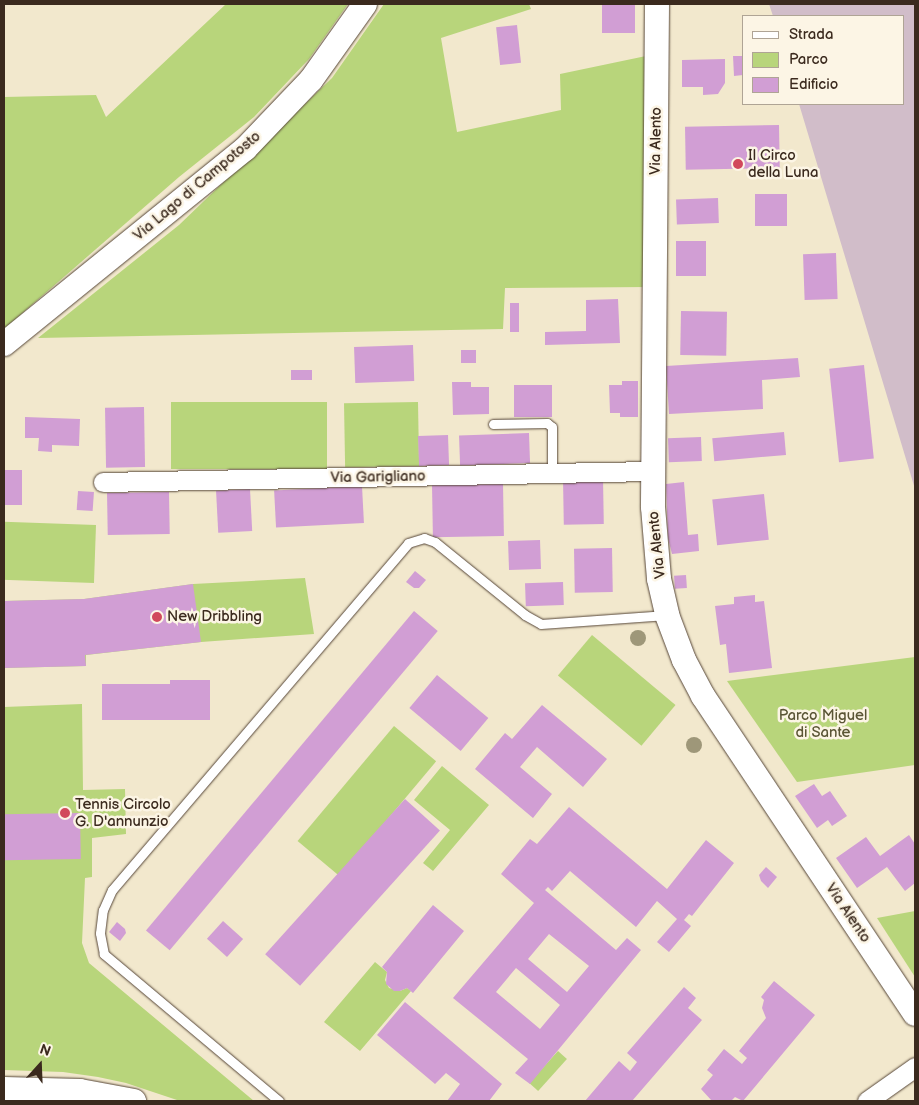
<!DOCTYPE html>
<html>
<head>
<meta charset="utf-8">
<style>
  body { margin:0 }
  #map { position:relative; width:919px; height:1105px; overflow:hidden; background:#f2e8cd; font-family:"Balsamiq Sans",sans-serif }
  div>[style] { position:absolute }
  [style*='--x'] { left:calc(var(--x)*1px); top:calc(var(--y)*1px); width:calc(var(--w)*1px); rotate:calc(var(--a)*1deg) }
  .industrial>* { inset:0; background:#d1bdc9 }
  .green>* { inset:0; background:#b8d57b; transform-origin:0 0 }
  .building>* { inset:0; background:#d19ed4; transform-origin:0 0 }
  .roads { filter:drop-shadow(0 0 1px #564638) drop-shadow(0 0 1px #564638) }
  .service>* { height:9px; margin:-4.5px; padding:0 4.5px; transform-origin:4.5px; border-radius:4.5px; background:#fff }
  .minor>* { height:19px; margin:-9.5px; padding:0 9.5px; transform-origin:9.5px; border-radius:9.5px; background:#fff }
  .tertiary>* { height:24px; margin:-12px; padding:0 12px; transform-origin:12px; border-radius:12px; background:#fff }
  .trees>* { width:16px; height:16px; margin:-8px; border-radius:50%; background:#9e9779 }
  .dots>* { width:14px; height:14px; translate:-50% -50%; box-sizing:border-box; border:2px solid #fcf5e5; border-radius:50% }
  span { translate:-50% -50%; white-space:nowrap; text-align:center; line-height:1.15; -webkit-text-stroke:5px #fcf5e5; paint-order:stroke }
  .street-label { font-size:15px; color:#3b2a1e }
  .poi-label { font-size:15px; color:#3b2a1e }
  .left { translate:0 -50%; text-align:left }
  .park-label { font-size:15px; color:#5a5535 }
  .frame { position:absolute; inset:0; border:5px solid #3b2a1e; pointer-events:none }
  .legend { position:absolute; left:742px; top:15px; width:162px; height:90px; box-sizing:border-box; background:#fcf5e5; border:1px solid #afa495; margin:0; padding:6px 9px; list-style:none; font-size:15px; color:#3b2a1e }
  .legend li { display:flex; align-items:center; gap:10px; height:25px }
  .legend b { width:25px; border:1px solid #afa495 }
  .north { position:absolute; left:15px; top:1040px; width:50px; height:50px; -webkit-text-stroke:4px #fcf5e5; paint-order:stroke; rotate:20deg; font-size:14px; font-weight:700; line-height:20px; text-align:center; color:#3b2a1e }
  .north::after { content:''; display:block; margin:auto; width:18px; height:22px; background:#3b2a1e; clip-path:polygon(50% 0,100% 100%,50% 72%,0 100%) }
</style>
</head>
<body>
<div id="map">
  <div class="industrial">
    <i style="clip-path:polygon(769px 4px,915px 4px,915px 489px,799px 104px,903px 104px,903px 16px,773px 16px)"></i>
  </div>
  <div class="green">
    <i style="clip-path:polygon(226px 4px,348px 4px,309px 59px,254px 117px,179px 177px,4px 329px,4px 97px,96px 95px,106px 117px)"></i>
    <i style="clip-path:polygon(384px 4px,529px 4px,531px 9px,441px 38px,457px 132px,561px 110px,560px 74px,646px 56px,650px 287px,505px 288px,503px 329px,38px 338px,179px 225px,332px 78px)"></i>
    <i style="left:327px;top:402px;width:67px;height:156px;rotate:90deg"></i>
    <i style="left:418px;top:402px;width:64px;height:74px;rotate:89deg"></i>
    <i style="left:96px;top:525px;width:58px;height:92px;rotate:92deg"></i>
    <i style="clip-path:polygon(305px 578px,314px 634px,201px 642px,86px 655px,86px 666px,4px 668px,4px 601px,84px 599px,193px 584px)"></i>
    <i style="left:592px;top:635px;width:109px;height:53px;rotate:40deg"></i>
    <i style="clip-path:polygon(915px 657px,915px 765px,797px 782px,727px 681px)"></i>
    <i style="clip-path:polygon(82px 704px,83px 790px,125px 789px,126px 834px,92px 838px,92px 877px,85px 878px,82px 943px,89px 963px,254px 1101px,180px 1101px,126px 1083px,98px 1077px,63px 1072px,4px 1070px,4px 707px)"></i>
    <i style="left:394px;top:726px;width:55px;height:150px;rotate:40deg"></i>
    <i style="clip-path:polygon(442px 766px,489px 805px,433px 871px,423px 863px,450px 830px,414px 800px)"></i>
    <i style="clip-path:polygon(915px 911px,915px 977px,877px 918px)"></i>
    <i style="clip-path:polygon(375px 962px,387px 972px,385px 980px,389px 988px,400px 991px,407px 988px,411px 991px,360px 1051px,324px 1022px)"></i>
    <i style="left:558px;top:1051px;width:12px;height:43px;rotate:42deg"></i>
  </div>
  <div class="building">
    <i style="left:602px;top:4px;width:33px;height:29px"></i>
    <i style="left:517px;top:25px;width:38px;height:21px;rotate:84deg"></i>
    <i style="clip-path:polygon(733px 56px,743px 56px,743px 75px,734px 76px)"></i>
    <i style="clip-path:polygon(725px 59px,725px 83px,718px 94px,703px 95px,703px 87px,682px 87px,682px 60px)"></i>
    <i style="left:779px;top:125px;width:43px;height:94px;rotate:89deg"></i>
    <i style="left:755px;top:194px;width:32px;height:32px"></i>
    <i style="left:718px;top:198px;width:25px;height:42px;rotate:88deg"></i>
    <i style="left:706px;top:241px;width:35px;height:30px;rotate:90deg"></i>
    <i style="left:836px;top:253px;width:46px;height:33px;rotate:88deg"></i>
    <i style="clip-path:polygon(618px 299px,620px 343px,545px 345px,545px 332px,586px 331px,586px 300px)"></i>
    <i style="left:510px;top:303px;width:9px;height:29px"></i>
    <i style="left:681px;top:311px;width:46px;height:44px;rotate:1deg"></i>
    <i style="left:413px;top:345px;width:36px;height:59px;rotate:88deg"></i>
    <i style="left:461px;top:350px;width:15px;height:13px"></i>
    <i style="clip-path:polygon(798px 358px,800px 377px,762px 380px,763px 409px,669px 414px,666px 366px)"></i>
    <i style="left:864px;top:365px;width:94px;height:35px;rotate:84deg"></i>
    <i style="left:312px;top:370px;width:10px;height:21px;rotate:90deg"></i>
    <i style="clip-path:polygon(622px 381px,638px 381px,638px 417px,620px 417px,620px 413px,610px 413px,609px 385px,622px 385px)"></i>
    <i style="clip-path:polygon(452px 382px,471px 382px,471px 387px,489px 387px,489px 414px,453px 415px)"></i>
    <i style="left:514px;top:385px;width:38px;height:32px"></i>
    <i style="left:144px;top:407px;width:60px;height:39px;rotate:89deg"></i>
    <i style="clip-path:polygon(25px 417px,80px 419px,79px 446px,52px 445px,52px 452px,38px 451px,39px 438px,25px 438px)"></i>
    <i style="left:784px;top:432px;width:23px;height:72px;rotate:85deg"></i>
    <i style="left:529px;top:433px;width:30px;height:70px;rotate:88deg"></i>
    <i style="left:448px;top:435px;width:30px;height:30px;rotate:88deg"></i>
    <i style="left:701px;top:437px;width:24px;height:33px;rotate:88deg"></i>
    <i style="left:4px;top:470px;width:18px;height:35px"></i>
    <i style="left:603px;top:478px;width:46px;height:40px;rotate:89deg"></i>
    <i style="clip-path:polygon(684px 482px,688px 535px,698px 534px,699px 551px,672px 554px,668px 538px,666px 484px)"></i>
    <i style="left:503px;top:484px;width:52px;height:71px;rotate:89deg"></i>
    <i style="left:362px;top:486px;width:37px;height:88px;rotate:87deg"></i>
    <i style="left:250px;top:489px;width:42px;height:34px;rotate:87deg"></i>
    <i style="left:78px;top:491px;width:16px;height:19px;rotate:4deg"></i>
    <i style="left:169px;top:492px;width:42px;height:62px;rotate:89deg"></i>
    <i style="left:764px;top:494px;width:46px;height:52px;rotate:84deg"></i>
    <i style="left:540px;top:540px;width:29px;height:32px;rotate:88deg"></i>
    <i style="left:612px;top:548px;width:44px;height:38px;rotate:89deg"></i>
    <i style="clip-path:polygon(415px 571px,426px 580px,419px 588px,414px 588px,406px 582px)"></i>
    <i style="left:686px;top:575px;width:13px;height:12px;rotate:86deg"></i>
    <i style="left:563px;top:582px;width:23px;height:38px;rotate:88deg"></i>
    <i style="clip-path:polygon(193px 584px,201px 642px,85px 655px,86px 666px,4px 668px,4px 601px,84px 599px)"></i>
    <i style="clip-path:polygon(755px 595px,755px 602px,764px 601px,772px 668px,729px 673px,726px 644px,720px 645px,715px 606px,734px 604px,734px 597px)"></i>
    <i style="left:414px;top:611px;width:31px;height:417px;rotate:40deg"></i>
    <i style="left:437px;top:675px;width:67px;height:43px;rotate:40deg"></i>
    <i style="clip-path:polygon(170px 680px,210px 680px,210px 720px,102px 720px,102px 684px,170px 684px)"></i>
    <i style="clip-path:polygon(542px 705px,607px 759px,583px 787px,537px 747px,520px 767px,552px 794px,533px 818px,475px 769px,505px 733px,512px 739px)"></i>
    <i style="clip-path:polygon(814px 784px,822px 796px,830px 791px,847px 816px,832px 826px,828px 820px,817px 828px,795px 796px)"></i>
    <i style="left:405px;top:799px;width:47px;height:209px;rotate:42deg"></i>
    <i style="clip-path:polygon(evenodd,569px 807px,667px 889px,706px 840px,734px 863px,692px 916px,689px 914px,684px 920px,691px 926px,669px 952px,657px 942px,677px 919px,657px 901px,636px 927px,570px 871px,552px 891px,548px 887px,545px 890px,616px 950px,627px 938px,641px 950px,530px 1084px,515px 1073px,528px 1059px,453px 998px,534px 903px,501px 874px,530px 839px,537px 844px,569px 807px,549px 934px,589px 966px,567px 992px,528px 959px,549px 934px,569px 807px,516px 968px,560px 1005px,540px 1029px,496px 992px,516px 968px)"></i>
    <i style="left:80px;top:813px;width:46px;height:76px;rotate:89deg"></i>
    <i style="clip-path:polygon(909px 835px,915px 844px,915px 883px,905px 891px,887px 867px,857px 888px,836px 858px,866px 837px,880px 856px)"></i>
    <i style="clip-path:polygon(766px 867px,777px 877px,768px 888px,761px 881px,759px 875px)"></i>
    <i style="clip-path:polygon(433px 905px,464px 931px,413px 993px,407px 988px,400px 991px,394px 991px,386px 984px,387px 972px,382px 967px)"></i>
    <i style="left:223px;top:921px;width:27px;height:24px;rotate:42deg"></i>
    <i style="clip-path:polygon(117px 922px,125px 929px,126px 933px,120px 941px,109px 932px)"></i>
    <i style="clip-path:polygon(774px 981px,815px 1015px,743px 1101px,735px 1097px,731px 1101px,712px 1101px,701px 1089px,713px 1075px,707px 1070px,724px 1049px,742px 1064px,747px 1058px,739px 1051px,766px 1018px,762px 1008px,764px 1000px,761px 997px)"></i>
    <i style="clip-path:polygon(684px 987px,696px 998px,688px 1008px,702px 1020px,632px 1101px,585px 1101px,619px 1061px,630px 1071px,637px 1062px,627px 1053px)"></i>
    <i style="clip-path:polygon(405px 1002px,502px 1084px,489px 1101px,447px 1101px,460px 1084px,446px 1073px,435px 1084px,377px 1035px)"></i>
  </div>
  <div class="roads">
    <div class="service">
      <i style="--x:493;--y:424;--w:54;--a:-1.1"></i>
      <i style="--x:547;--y:423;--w:6;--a:39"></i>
      <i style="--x:552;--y:427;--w:47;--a:90"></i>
      <i style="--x:279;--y:1101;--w:229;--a:-140"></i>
      <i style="--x:104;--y:954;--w:21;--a:-101"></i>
      <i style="--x:100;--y:933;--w:23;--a:-83"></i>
      <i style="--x:103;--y:910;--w:22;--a:-66"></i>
      <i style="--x:112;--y:890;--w:456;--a:-49.5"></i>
      <i style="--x:408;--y:543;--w:17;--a:-17"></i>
      <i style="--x:424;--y:538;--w:12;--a:20"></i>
      <i style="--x:435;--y:542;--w:116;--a:39"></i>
      <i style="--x:525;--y:615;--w:18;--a:29"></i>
      <i style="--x:541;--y:624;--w:126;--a:-4.1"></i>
    </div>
    <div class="minor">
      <i style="--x:103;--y:482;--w:549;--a:-1.15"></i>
      <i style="--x:867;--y:1101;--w:59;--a:-35.3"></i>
    </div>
    <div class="tertiary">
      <i style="--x:657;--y:4;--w:503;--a:90.46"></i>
      <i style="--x:653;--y:507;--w:72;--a:85.2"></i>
      <i style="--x:659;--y:579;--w:37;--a:77"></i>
      <i style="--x:667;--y:615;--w:48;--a:69.3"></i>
      <i style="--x:684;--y:660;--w:41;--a:62.2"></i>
      <i style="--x:703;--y:696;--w:382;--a:56.3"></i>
      <i style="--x:4;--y:344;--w:310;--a:-39"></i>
      <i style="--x:245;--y:149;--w:95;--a:-46.3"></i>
      <i style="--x:311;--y:80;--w:93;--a:-54.6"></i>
      <i style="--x:4;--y:1089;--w:76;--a:1.5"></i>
      <i style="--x:80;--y:1091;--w:55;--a:10.5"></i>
    </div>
  </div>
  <div class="trees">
    <i style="left:638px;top:638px"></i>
    <i style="left:694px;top:745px"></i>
  </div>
  <div class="dots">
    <i style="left:738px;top:164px;background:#d1495b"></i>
    <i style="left:157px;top:617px;background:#d1495b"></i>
    <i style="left:65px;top:813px;background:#d1495b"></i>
  </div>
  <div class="street-label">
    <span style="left:656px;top:141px;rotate:-89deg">Via Alento</span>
    <span style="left:197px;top:186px;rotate:-40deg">Via Lago di Campotosto</span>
    <span style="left:378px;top:477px;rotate:-1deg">Via Garigliano</span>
    <span style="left:657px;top:545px;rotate:-96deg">Via Alento</span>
    <span style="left:848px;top:913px;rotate:56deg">Via Alento</span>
  </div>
  <div class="poi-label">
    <span class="left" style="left:748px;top:164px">Il Circo<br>della Luna</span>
    <span class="left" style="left:167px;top:617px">New Dribbling</span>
    <span class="left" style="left:75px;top:813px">Tennis Circolo<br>G. D'annunzio</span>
  </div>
  <div class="park-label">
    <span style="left:823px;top:724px">Parco Miguel<br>di Sante</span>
  </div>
  <div class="frame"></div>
  <ul class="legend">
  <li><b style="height:6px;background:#fff"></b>Strada</li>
  <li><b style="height:14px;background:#b8d57b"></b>Parco</li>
  <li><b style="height:14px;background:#d19ed4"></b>Edificio</li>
  </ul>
  <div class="north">N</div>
</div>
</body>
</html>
